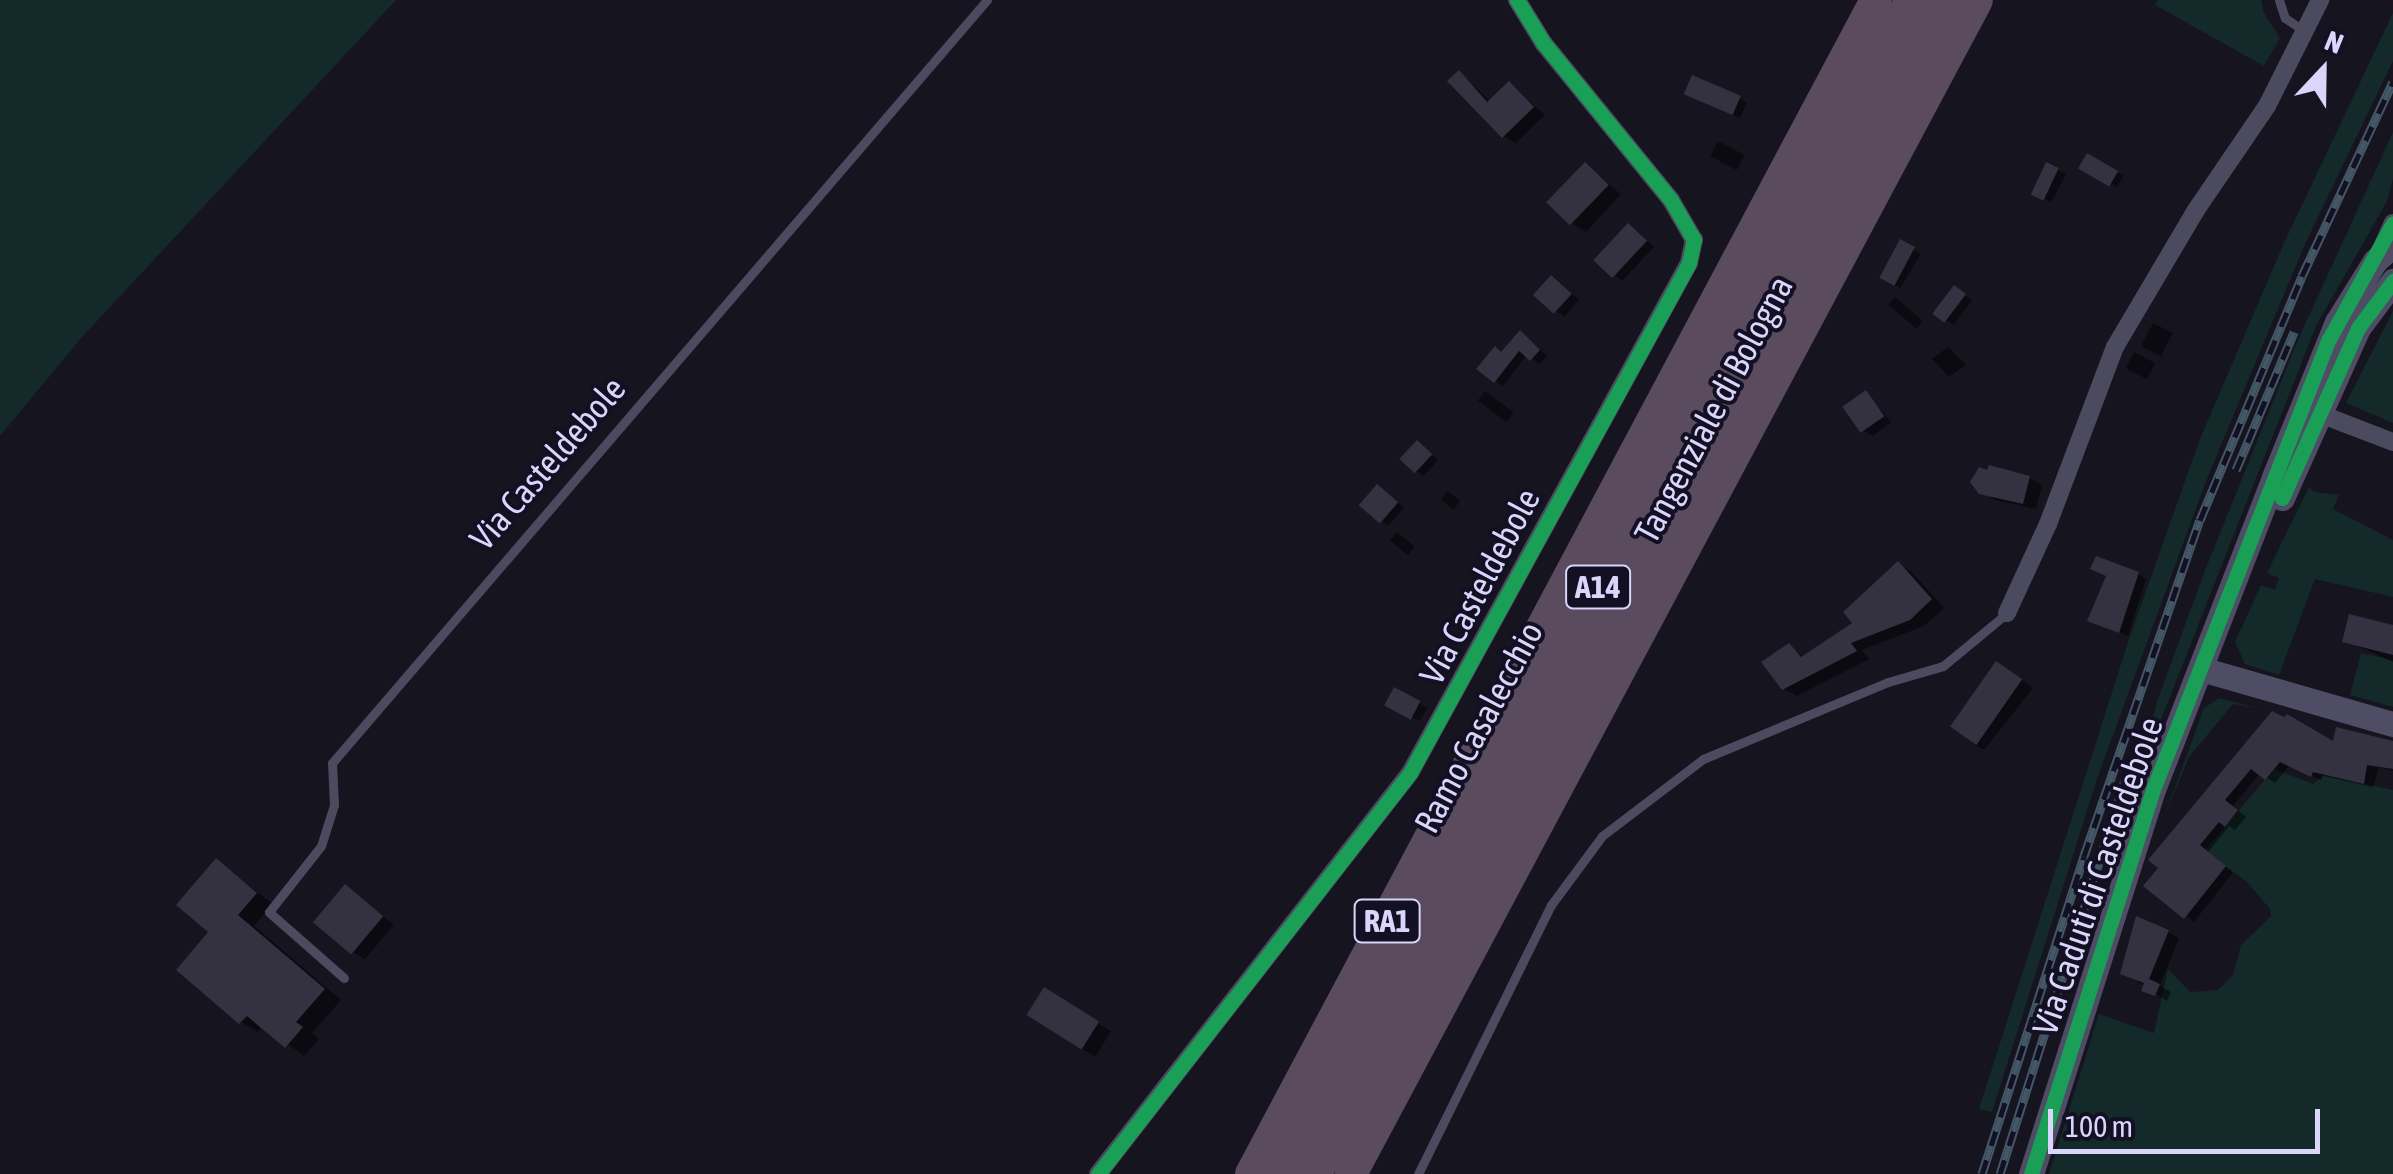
<!DOCTYPE html>
<html>
<head>
<meta charset="utf-8">
<style>
  body { margin:0 }
  #map { position:relative; width:2393px; height:1174px; overflow:hidden; background:#16141f; font-family:"Asap Condensed",sans-serif }
  div>[style] { position:absolute }
  [style*='--x'] { left:calc(var(--x)*1px); top:calc(var(--y)*1px); width:calc(var(--w)*1px); rotate:calc(var(--a)*1deg) }
  .green>* { inset:0; background:#142929 }
  .shadow>* { inset:0; background:#0007; transform-origin:0 0 }
  .building>* { inset:0; background:#343241; transform-origin:0 0 }
  .lane>* { height:9px; margin:-4.5px; padding:0 4.5px; transform-origin:4.5px; border-radius:4.5px; background:#4b4a5e }
  .street>* { height:18px; margin:-9px; padding:0 9px; transform-origin:9px; border-radius:9px; background:#4b4a5e }
  .secondary>* { height:25px; margin:-12.5px; padding:0 12.5px; transform-origin:12.5px; border-radius:12.5px; background:#4e4d65 }
  .highway>* { height:32px; margin:-16px; padding:0 16px; transform-origin:16px; border-radius:16px; background:#5b4b5f }
  .rail>* { height:9px; margin-top:-4.5px; transform-origin:0; background:repeating-linear-gradient(90deg,#131023 0 15px,#445766 0 30px); box-sizing:border-box; border-block:2px solid #445766 }
  .cycleway>* { height:15px; margin:-7.5px; padding:0 7.5px; transform-origin:7.5px; border-radius:7.5px; background:#1a9f57 }
  span { translate:-50% -50%; white-space:nowrap; text-align:center; line-height:1.15; -webkit-text-stroke:8px #131023; paint-order:stroke }
  .shield-label span { padding:2px 8px; background:#131023; border:2px solid; border-radius:8px; -webkit-text-stroke-width:0 }
  .shield-label { font-size:32px; color:#d9d5fb; font-weight:700 }
  .street-label { font-size:35px; color:#d9d5fb }
  .north { position:absolute; left:2273px; top:20px; width:100px; height:100px; -webkit-text-stroke:8px #131023; paint-order:stroke; rotate:22deg; font-size:28px; font-weight:700; line-height:40px; text-align:center; color:#d9d5fb }
  .north::after { content:''; display:block; margin:auto; width:35px; height:45px; background:#d9d5fb; clip-path:polygon(50% 0,100% 100%,50% 72%,0 100%) }
  .scale { position:absolute; left:2048px; top:1109px; width:272px; height:45px; box-sizing:border-box; border:5px solid #d9d5fb; border-top:0; padding-left:12px; font-size:30px; line-height:35px; white-space:nowrap; color:#d9d5fb; -webkit-text-stroke:8px #131023; paint-order:stroke }
</style>
</head>
<body>
<div id="map">
  <div class="green">
    <i style="clip-path:polygon(0 0,396px 0,82px 337px,0 436px)"></i>
    <i style="clip-path:polygon(2158px 0,2261px 0,2264px 13px,2280px 38px,2264px 66px,2155px 5px)"></i>
    <i style="clip-path:polygon(2393px 13px,2393px 61px,2305px 244px,2206px 481px,2097px 779px,1992px 1112px,1979px 1109px,2129px 639px,2200px 439px,2284px 243px)"></i>
    <i style="clip-path:polygon(2393px 132px,2393px 179px,2387px 201px,2316px 326px,2149px 750px,2112px 862px,2158px 699px,2204px 573px,2297px 342px)"></i>
    <i style="clip-path:polygon(2393px 311px,2393px 423px,2346px 403px)"></i>
    <i style="clip-path:polygon(2309px 487px,2314px 492px,2339px 495px,2333px 509px,2393px 540px,2393px 597px,2315px 579px,2279px 675px,2245px 664px,2235px 642px,2261px 585px,2275px 590px,2279px 578px,2267px 573px)"></i>
    <i style="clip-path:polygon(2361px 653px,2393px 660px,2393px 707px,2350px 695px)"></i>
    <i style="clip-path:polygon(2219px 698px,2257px 708px,2233px 704px,2189px 757px,2163px 820px,2204px 708px)"></i>
    <i style="clip-path:polygon(2274px 769px,2313px 784px,2324px 775px,2393px 790px,2393px 1174px,2049px 1174px,2099px 1014px,2154px 1033px,2168px 969px,2190px 992px,2218px 990px,2233px 975px,2241px 945px,2271px 916px,2270px 909px,2248px 883px,2205px 850px)"></i>
  </div>
  <div class="shadow">
    <i style="clip-path:polygon(1460px 73px,1491px 102px,1509px 84px,1545px 115px,1516px 143px,1503px 136px)"></i>
    <i style="clip-path:polygon(1693px 96px,1740px 98px,1747px 103px,1740px 118px)"></i>
    <i style="left:1718px;top:141px;width:30px;height:17px;rotate:28deg"></i>
    <i style="left:2088px;top:157px;width:40px;height:13px;rotate:28deg"></i>
    <i style="left:2048px;top:165px;width:20px;height:32px;rotate:27deg"></i>
    <i style="clip-path:polygon(1585px 166px,1621px 194px,1586px 232px,1573px 224px)"></i>
    <i style="clip-path:polygon(1636px 231px,1654px 247px,1622px 281px,1596px 260px)"></i>
    <i style="left:1901px;top:242px;width:23px;height:40px;rotate:31deg"></i>
    <i style="clip-path:polygon(1560px 283px,1579px 300px,1564px 317px,1537px 295px)"></i>
    <i style="clip-path:polygon(1962px 293px,1972px 300px,1954px 325px,1946px 320px)"></i>
    <i style="left:1895px;top:297px;width:37px;height:10px;rotate:41deg"></i>
    <i style="left:2153px;top:323px;width:22px;height:26px;rotate:27deg"></i>
    <i style="clip-path:polygon(1521px 333px,1547px 356px,1540px 364px,1527px 355px,1503px 386px,1495px 381px,1503px 354px)"></i>
    <i style="clip-path:polygon(1948px 347px,1966px 365px,1949px 377px,1932px 359px)"></i>
    <i style="left:2134px;top:352px;width:24px;height:18px;rotate:28deg"></i>
    <i style="left:1485px;top:391px;width:36px;height:12px;rotate:37deg"></i>
    <i style="clip-path:polygon(1866px 393px,1891px 422px,1873px 436px,1864px 431px)"></i>
    <i style="clip-path:polygon(1426px 448px,1438px 460px,1424px 476px,1416px 471px)"></i>
    <i style="clip-path:polygon(2029px 478px,2042px 485px,2036px 509px,1995px 500px,1981px 492px)"></i>
    <i style="left:1448px;top:491px;width:16px;height:11px;rotate:40deg"></i>
    <i style="clip-path:polygon(1386px 492px,1404px 508px,1388px 526px,1362px 505px)"></i>
    <i style="left:1397px;top:532px;width:23px;height:11px;rotate:40deg"></i>
    <i style="clip-path:polygon(1899px 564px,1912px 572px,1944px 608px,1924px 626px,1862px 650px,1869px 659px,1797px 696px,1783px 689px,1789px 646px,1805px 658px,1856px 623px)"></i>
    <i style="clip-path:polygon(2138px 574px,2146px 579px,2128px 636px,2099px 625px,2109px 576px)"></i>
    <i style="clip-path:polygon(2393px 629px,2393px 662px,2345px 640px)"></i>
    <i style="clip-path:polygon(2010px 672px,2033px 688px,1984px 750px,1971px 743px)"></i>
    <i style="left:1395px;top:691px;width:36px;height:15px;rotate:28deg"></i>
    <i style="clip-path:polygon(2273px 714px,2334px 744px,2393px 743px,2393px 771px,2379px 767px,2373px 787px,2323px 776px,2321px 780px,2290px 765px,2275px 783px,2260px 773px,2233px 806px,2246px 817px,2235px 830px,2229px 826px,2208px 852px,2233px 873px,2194px 922px,2147px 885px)"></i>
    <i style="clip-path:polygon(217px 862px,273px 904px,254px 926px,341px 1000px,312px 1033px,319px 1039px,304px 1056px,263px 1026px,258px 1032px,241px 1022px,212px 932px)"></i>
    <i style="clip-path:polygon(346px 887px,394px 925px,365px 959px,352px 952px)"></i>
    <i style="clip-path:polygon(2167px 932px,2179px 938px,2160px 986px,2171px 992px,2167px 1001px,2134px 979px)"></i>
    <i style="left:1045px;top:990px;width:78px;height:30px;rotate:32deg"></i>
  </div>
  <div class="building">
    <i style="clip-path:polygon(1459px 70px,1487px 102px,1509px 81px,1534px 107px,1502px 138px,1447px 81px)"></i>
    <i style="left:1692px;top:75px;width:53px;height:21px;rotate:23deg"></i>
    <i style="left:2087px;top:153px;width:36px;height:18px;rotate:30deg"></i>
    <i style="left:1585px;top:162px;width:33px;height:56px;rotate:44deg"></i>
    <i style="left:2046px;top:162px;width:14px;height:36px;rotate:25deg"></i>
    <i style="left:1628px;top:223px;width:26px;height:51px;rotate:43deg"></i>
    <i style="left:1900px;top:239px;width:17px;height:44px;rotate:28deg"></i>
    <i style="left:1551px;top:275px;width:28px;height:27px;rotate:42deg"></i>
    <i style="left:1954px;top:285px;width:15px;height:36px;rotate:37deg"></i>
    <i style="clip-path:polygon(1520px 330px,1540px 350px,1530px 361px,1519px 351px,1494px 383px,1476px 369px,1495px 346px,1501px 352px)"></i>
    <i style="left:1866px;top:390px;width:32px;height:29px;rotate:55deg"></i>
    <i style="left:1417px;top:440px;width:21px;height:26px;rotate:43deg"></i>
    <i style="clip-path:polygon(1989px 465px,2030px 476px,2023px 504px,1979px 494px,1970px 482px,1979px 467px,1987px 470px)"></i>
    <i style="left:1377px;top:484px;width:28px;height:28px;rotate:41deg"></i>
    <i style="clip-path:polygon(2096px 556px,2139px 572px,2119px 633px,2087px 621px,2106px 576px,2090px 569px)"></i>
    <i style="clip-path:polygon(1898px 561px,1932px 599px,1910px 620px,1851px 643px,1857px 651px,1782px 690px,1761px 662px,1789px 643px,1801px 657px,1852px 623px,1843px 612px)"></i>
    <i style="clip-path:polygon(2349px 614px,2393px 625px,2393px 655px,2342px 642px)"></i>
    <i style="left:1996px;top:661px;width:32px;height:80px;rotate:35deg"></i>
    <i style="left:1394px;top:687px;width:30px;height:21px;rotate:28deg"></i>
    <i style="clip-path:polygon(2272px 711px,2284px 717px,2287px 714px,2333px 741px,2336px 727px,2393px 741px,2393px 769px,2367px 765px,2364px 784px,2313px 772px,2311px 777px,2280px 762px,2265px 780px,2251px 769px,2225px 800px,2238px 810px,2225px 827px,2219px 822px,2200px 845px,2226px 866px,2184px 919px,2143px 886px,2158px 868px,2148px 860px)"></i>
    <i style="clip-path:polygon(216px 858px,257px 893px,238px 915px,325px 989px,296px 1022px,303px 1027px,285px 1048px,247px 1016px,239px 1024px,176px 970px,208px 932px,176px 905px)"></i>
    <i style="left:345px;top:884px;width:50px;height:50px;rotate:40deg"></i>
    <i style="clip-path:polygon(2136px 916px,2169px 930px,2149px 979px,2160px 984px,2155px 996px,2141px 991px,2144px 983px,2120px 974px)"></i>
    <i style="left:1044px;top:987px;width:65px;height:33px;rotate:32deg"></i>
  </div>
  <div class="lane">
    <i style="--x:2279;--y:0;--w:19;--a:72"></i>
    <i style="--x:2285;--y:18;--w:23;--a:34"></i>
    <i style="--x:344;--y:978;--w:100;--a:-138.7"></i>
    <i style="--x:269;--y:912;--w:84;--a:-51.8"></i>
    <i style="--x:321;--y:846;--w:43;--a:-72.4"></i>
    <i style="--x:334;--y:805;--w:42;--a:-92.7"></i>
    <i style="--x:332;--y:763;--w:1006;--a:-49.36"></i>
    <i style="--x:1418;--y:1174;--w:300;--a:-63.7"></i>
    <i style="--x:1551;--y:905;--w:86;--a:-53.5"></i>
    <i style="--x:1602;--y:836;--w:127;--a:-37.3"></i>
    <i style="--x:1703;--y:759;--w:200;--a:-22.6"></i>
    <i style="--x:1888;--y:682;--w:57;--a:-16.2"></i>
    <i style="--x:1943;--y:666;--w:83;--a:-39.6"></i>
  </div>
  <div class="street">
    <i style="--x:2379;--y:254;--w:34;--a:-66"></i>
    <i style="--x:2320;--y:414;--w:78;--a:21"></i>
    <i style="--x:2007;--y:613;--w:98;--a:-65.3"></i>
    <i style="--x:2048;--y:524;--w:189;--a:-69.3"></i>
    <i style="--x:2115;--y:347;--w:159;--a:-59.4"></i>
    <i style="--x:2196;--y:210;--w:126;--a:-55.7"></i>
    <i style="--x:2267;--y:106;--w:119;--a:-63.4"></i>
    <i style="--x:1098;--y:1174;--w:508;--a:-52.12"></i>
    <i style="--x:1410;--y:773;--w:581;--a:-61.32"></i>
    <i style="--x:1689;--y:263;--w:24;--a:-78"></i>
    <i style="--x:1694;--y:240;--w:46;--a:-119.9"></i>
    <i style="--x:1671;--y:200;--w:201;--a:-129.1"></i>
    <i style="--x:1544;--y:44;--w:52;--a:-121.5"></i>
  </div>
  <div class="secondary">
    <i style="--x:2282;--y:498;--w:186;--a:-65.9"></i>
    <i style="--x:2358;--y:328;--w:59;--a:-53.3"></i>
    <i style="--x:2201;--y:669;--w:200;--a:16"></i>
    <i style="--x:2031;--y:1174;--w:406;--a:-72.4"></i>
    <i style="--x:2154;--y:787;--w:332;--a:-68.8"></i>
    <i style="--x:2274;--y:477;--w:167;--a:-67.9"></i>
    <i style="--x:2337;--y:322;--w:72;--a:-58.1"></i>
    <i style="--x:2375;--y:261;--w:24;--a:-42"></i>
  </div>
  <div class="highway">
    <i style="--x:1251;--y:1174;--w:1330;--a:-61.97"></i>
    <i style="--x:1284;--y:1174;--w:1331;--a:-61.89"></i>
    <i style="--x:1316;--y:1174;--w:1331;--a:-61.89"></i>
    <i style="--x:1351;--y:1174;--w:1330;--a:-61.93"></i>
  </div>
  <div class="rail">
    <i style="--x:2236;--y:470;--w:150;--a:-67.2"></i>
    <i style="--x:1982;--y:1174;--w:334;--a:-72.2"></i>
    <i style="--x:2084;--y:856;--w:355;--a:-71"></i>
    <i style="--x:2200;--y:520;--w:264;--a:-67.3"></i>
    <i style="--x:2302;--y:276;--w:214;--a:-64.9"></i>
    <i style="--x:2000;--y:1174;--w:417;--a:-72.4"></i>
  </div>
  <div class="cycleway">
    <i style="--x:2282;--y:498;--w:186;--a:-65.9"></i>
    <i style="--x:2358;--y:328;--w:59;--a:-53.3"></i>
    <i style="--x:1098;--y:1174;--w:508;--a:-52.12"></i>
    <i style="--x:1410;--y:773;--w:581;--a:-61.32"></i>
    <i style="--x:1689;--y:263;--w:24;--a:-78"></i>
    <i style="--x:1694;--y:240;--w:46;--a:-119.9"></i>
    <i style="--x:1671;--y:200;--w:201;--a:-129.1"></i>
    <i style="--x:1544;--y:44;--w:52;--a:-121.5"></i>
    <i style="--x:2031;--y:1174;--w:406;--a:-72.4"></i>
    <i style="--x:2154;--y:787;--w:481;--a:-68.7"></i>
    <i style="--x:2329;--y:339;--w:132;--a:-61.1"></i>
  </div>
  <div class="shield-label">
    <span style="left:1598px;top:587px">A14</span>
    <span style="left:1387px;top:921px">RA1</span>
  </div>
  <div class="street-label">
    <span style="left:1713px;top:409px;rotate:-62deg">Tangenziale di Bologna</span>
    <span style="left:547px;top:463px;rotate:-49deg">Via Casteldebole</span>
    <span style="left:1479px;top:586px;rotate:-62deg">Via Casteldebole</span>
    <span style="left:1478px;top:727px;rotate:-62deg">Ramo Casalecchio</span>
    <span style="left:2097px;top:876px;rotate:-71deg">Via Caduti di Casteldebole</span>
  </div>
  <div class="north">N</div>
  <div class="scale">100 m</div>
</div>
</body>
</html>
